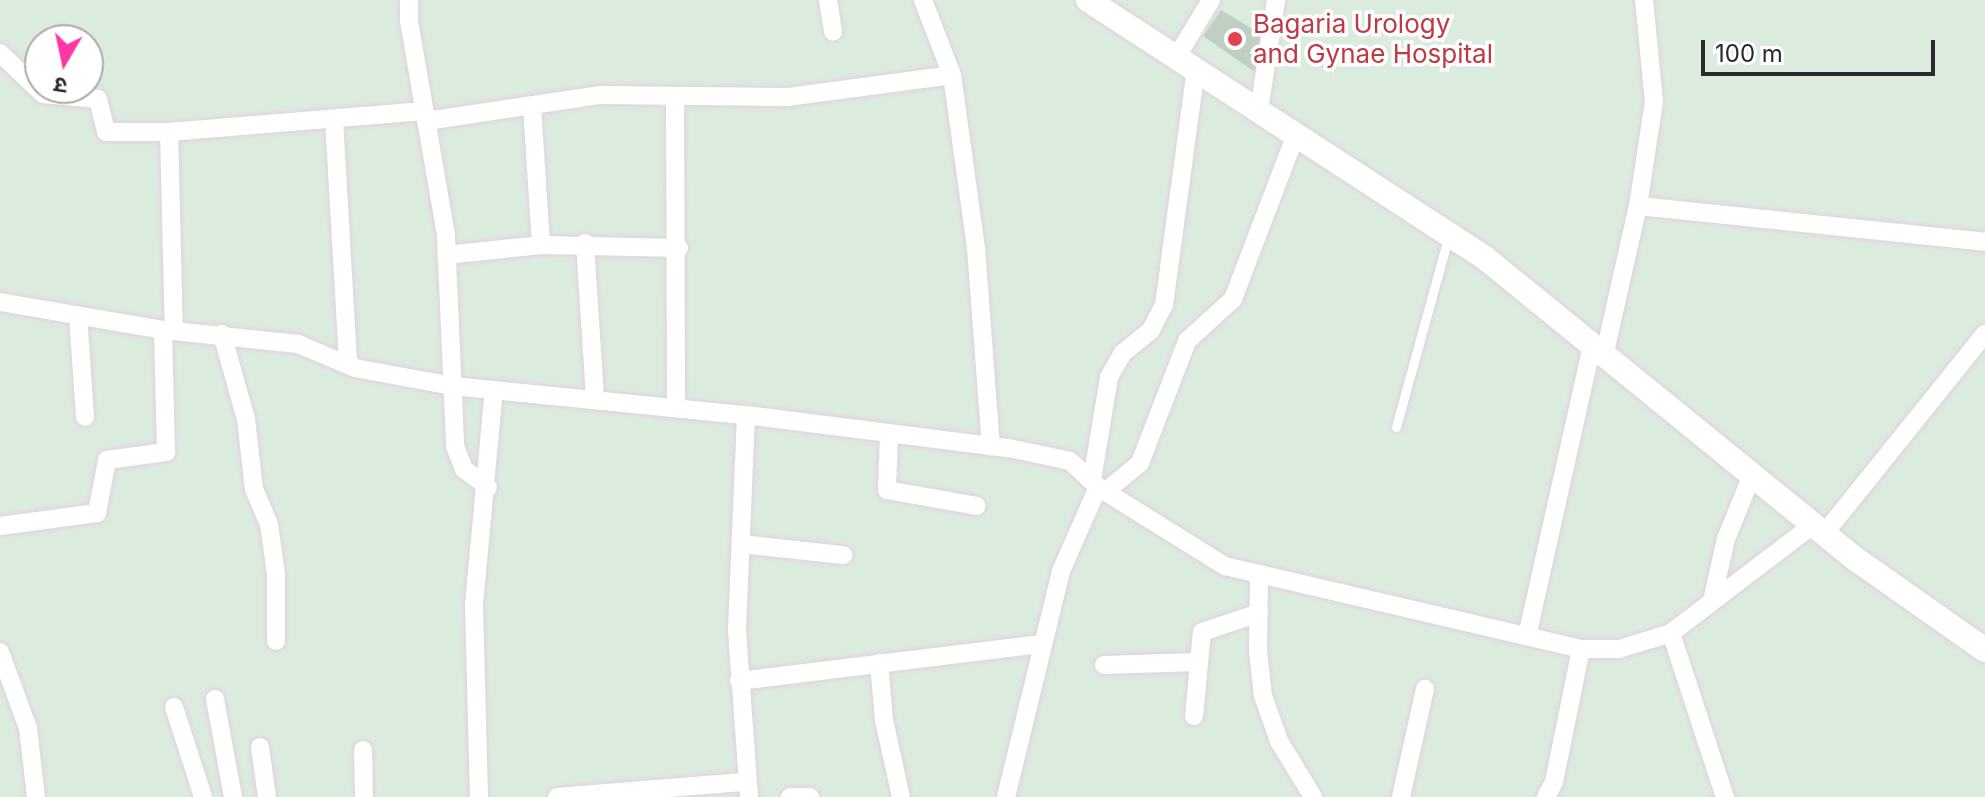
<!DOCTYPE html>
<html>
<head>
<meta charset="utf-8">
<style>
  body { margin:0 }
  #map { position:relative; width:1985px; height:797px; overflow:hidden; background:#dbecdf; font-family:Inter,"Noto Sans Devanagari",sans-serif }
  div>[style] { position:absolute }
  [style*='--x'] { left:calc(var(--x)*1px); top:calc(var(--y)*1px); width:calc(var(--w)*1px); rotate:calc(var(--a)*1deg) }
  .building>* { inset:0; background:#c1cfc3 }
  .roads { filter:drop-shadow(0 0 2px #e3d0db) drop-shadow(0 0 2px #e3d0db) }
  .lane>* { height:9px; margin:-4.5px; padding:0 4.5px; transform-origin:4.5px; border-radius:4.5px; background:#fff }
  .street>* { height:18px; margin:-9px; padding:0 9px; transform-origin:9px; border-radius:9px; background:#fff }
  .secondary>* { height:24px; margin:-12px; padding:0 12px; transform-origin:12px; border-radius:12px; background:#fff }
  .dots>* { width:22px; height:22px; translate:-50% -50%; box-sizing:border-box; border:4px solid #fff; border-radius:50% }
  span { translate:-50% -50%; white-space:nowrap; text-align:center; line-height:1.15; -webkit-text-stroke:7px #fff; paint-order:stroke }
  .health-label { font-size:26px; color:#be3a42 }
  .left { translate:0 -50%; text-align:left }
  .north { position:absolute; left:24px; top:24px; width:80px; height:80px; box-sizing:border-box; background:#fff; border:2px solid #aaa; border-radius:50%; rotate:189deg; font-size:22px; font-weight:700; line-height:32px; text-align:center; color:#2a2a2a }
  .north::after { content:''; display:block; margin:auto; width:28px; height:36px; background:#ff36a3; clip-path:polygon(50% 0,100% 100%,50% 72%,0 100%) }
  .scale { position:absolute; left:1701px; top:40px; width:234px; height:36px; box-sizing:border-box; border:4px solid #2a2a2a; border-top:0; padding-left:10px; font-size:24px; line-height:28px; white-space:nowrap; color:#2a2a2a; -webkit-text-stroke:6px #fff; paint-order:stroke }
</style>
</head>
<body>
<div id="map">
  <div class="building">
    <i style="clip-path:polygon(1221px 10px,1261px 34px,1255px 72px,1203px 36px)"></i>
  </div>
  <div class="roads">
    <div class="lane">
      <i style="--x:1396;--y:427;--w:199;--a:-74.6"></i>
    </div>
    <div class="street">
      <i style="--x:409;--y:0;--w:21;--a:90"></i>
      <i style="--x:409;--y:21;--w:218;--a:80.2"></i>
      <i style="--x:446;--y:236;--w:210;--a:87.5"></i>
      <i style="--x:455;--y:446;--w:25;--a:69"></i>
      <i style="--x:464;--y:469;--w:30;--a:37"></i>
      <i style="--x:828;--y:0;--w:32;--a:81"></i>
      <i style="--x:923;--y:0;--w:80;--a:68.9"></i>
      <i style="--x:952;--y:75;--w:175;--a:82.1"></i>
      <i style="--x:976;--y:248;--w:199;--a:85.7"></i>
      <i style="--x:0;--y:53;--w:59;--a:43.6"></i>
      <i style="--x:43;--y:94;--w:55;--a:5.2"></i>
      <i style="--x:98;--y:99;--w:34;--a:76"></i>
      <i style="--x:106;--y:132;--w:63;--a:0"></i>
      <i style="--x:169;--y:132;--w:199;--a:88.6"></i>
      <i style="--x:1176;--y:58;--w:68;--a:-58.9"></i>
      <i style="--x:675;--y:96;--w:311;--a:89.8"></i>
      <i style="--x:1259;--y:110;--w:111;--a:-81.2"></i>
      <i style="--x:334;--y:119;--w:246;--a:86.7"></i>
      <i style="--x:426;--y:121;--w:175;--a:-8.5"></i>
      <i style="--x:599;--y:95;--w:189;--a:0.6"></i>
      <i style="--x:788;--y:97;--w:165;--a:-7.6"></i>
      <i style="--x:169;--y:132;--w:256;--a:-4.7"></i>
      <i style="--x:1638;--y:206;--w:349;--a:5.9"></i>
      <i style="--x:585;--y:243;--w:155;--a:86.3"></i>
      <i style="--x:541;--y:245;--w:138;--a:1.2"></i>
      <i style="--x:446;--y:255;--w:96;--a:-6"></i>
      <i style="--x:541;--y:245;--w:140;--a:-93.7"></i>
      <i style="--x:0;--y:302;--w:165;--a:9.7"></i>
      <i style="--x:163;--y:330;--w:136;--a:5.9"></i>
      <i style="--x:298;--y:344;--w:62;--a:22.8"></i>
      <i style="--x:355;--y:368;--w:100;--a:10.4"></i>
      <i style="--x:453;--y:386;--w:294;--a:5.7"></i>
      <i style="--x:746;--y:415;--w:265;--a:7.2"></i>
      <i style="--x:1009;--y:448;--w:62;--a:12"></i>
      <i style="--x:1070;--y:461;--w:38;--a:43"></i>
      <i style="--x:1098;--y:487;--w:150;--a:31.9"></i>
      <i style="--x:1225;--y:566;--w:366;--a:13.1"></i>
      <i style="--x:1581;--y:649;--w:136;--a:101.5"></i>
      <i style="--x:1554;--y:782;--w:17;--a:118"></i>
      <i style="--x:78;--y:316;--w:101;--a:86"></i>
      <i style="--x:222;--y:334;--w:88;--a:74.2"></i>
      <i style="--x:246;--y:419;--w:70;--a:83.5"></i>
      <i style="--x:254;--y:489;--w:38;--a:67"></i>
      <i style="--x:269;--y:524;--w:50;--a:82"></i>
      <i style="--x:276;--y:574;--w:67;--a:90"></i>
      <i style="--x:1605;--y:352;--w:150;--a:-77.3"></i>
      <i style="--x:1638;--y:206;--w:105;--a:-81.3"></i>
      <i style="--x:1654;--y:102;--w:102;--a:-95.6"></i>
      <i style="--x:746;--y:415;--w:215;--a:92.4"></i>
      <i style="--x:737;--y:630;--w:167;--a:85.9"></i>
      <i style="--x:889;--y:433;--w:57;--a:92"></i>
      <i style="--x:887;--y:490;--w:91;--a:10.1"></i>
      <i style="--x:1092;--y:480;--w:104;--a:-80.6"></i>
      <i style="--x:1109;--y:377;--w:28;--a:-60"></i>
      <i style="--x:1123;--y:353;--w:36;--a:-39"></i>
      <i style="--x:1151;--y:330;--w:28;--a:-63"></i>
      <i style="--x:1164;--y:305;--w:238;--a:-82.3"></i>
      <i style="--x:1105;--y:492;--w:45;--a:-39.6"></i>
      <i style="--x:1140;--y:463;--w:131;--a:-68.9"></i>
      <i style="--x:1187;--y:341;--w:62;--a:-42.4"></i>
      <i style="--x:1233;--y:299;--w:177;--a:-69.1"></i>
      <i style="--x:0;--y:526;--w:98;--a:-7.6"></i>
      <i style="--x:97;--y:513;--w:54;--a:-79.3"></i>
      <i style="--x:107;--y:460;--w:60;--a:-7.7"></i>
      <i style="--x:166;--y:452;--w:122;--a:-91.4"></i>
      <i style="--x:1824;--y:534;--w:257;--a:-51.2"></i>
      <i style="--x:741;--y:544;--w:103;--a:6.2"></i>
      <i style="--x:1259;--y:576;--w:75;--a:90.8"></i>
      <i style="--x:1258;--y:651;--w:45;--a:83.7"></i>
      <i style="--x:1263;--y:696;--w:48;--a:70.4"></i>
      <i style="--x:1279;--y:741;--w:66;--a:58.7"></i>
      <i style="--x:1712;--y:601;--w:64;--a:-77.3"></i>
      <i style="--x:1726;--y:539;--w:69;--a:-67.9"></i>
      <i style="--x:1528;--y:632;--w:297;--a:-77.4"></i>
      <i style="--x:1671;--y:633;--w:173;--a:71.8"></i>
      <i style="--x:1581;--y:649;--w:38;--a:0"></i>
      <i style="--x:1619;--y:649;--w:54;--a:-17.1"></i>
      <i style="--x:1671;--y:633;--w:178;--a:-37.3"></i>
      <i style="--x:0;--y:652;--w:81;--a:69.8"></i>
      <i style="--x:28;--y:728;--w:69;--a:83.4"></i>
      <i style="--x:879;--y:663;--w:57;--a:85"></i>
      <i style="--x:884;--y:720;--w:79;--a:77.6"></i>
      <i style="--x:1104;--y:665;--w:92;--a:-1.9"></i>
      <i style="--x:739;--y:681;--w:305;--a:-7"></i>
      <i style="--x:215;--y:699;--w:100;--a:79.6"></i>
      <i style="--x:174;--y:707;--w:95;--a:72.1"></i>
      <i style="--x:1194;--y:716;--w:84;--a:-84.6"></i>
      <i style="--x:1202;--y:632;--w:60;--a:-18.4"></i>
      <i style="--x:260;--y:747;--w:50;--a:82"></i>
      <i style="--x:363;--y:750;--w:47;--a:88.8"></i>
      <i style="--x:479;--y:797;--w:193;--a:-91.5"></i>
      <i style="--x:474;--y:604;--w:215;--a:-84.7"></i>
      <i style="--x:557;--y:797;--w:189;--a:-4.6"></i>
      <i style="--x:790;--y:797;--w:20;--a:0"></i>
      <i style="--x:1006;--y:797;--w:233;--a:-76.3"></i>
      <i style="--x:1061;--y:571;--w:92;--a:-66.2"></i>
      <i style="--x:1401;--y:797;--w:111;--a:-77.5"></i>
    </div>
    <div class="secondary">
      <i style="--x:1088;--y:0;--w:473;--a:33"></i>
      <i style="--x:1485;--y:258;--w:479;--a:39.1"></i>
      <i style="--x:1857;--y:560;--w:156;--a:35.1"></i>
    </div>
  </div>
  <div class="dots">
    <i style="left:1235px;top:39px;background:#e0444e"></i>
  </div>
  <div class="health-label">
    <span class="left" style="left:1253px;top:39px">Bagaria Urology<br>and Gynae Hospital</span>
  </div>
  <div class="north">उ</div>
  <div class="scale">100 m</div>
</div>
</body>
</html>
